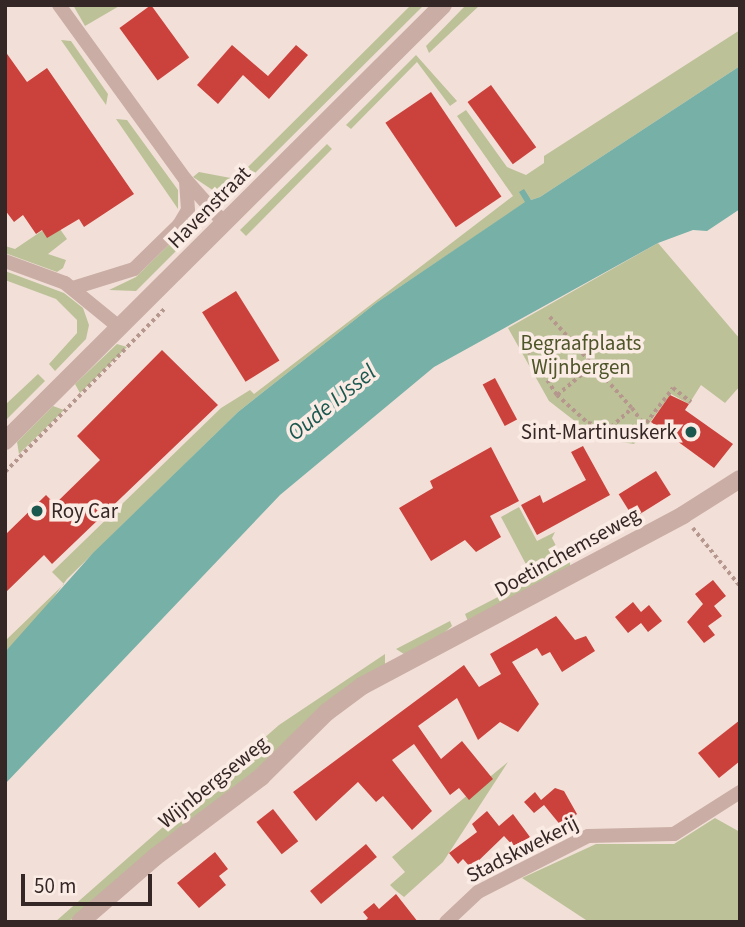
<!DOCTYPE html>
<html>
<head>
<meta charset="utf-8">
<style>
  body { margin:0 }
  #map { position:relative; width:745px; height:927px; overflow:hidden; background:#f2e0d8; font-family:"Source Sans 3",sans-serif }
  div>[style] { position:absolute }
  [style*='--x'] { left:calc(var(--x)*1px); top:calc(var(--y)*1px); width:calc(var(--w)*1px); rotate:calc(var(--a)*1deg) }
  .green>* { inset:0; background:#bcc198 }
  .water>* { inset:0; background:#76b0a6 }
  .building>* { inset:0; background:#cb423d; transform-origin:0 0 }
  .path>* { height:3.5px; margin-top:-1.75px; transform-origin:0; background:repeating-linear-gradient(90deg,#b6978e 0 3.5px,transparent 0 7px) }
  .minor>* { height:14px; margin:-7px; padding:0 7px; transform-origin:7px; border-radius:7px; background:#caada4 }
  .tertiary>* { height:18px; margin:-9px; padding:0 9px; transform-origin:9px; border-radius:9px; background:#caada4 }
  .dots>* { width:19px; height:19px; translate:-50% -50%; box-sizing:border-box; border:4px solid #faebe4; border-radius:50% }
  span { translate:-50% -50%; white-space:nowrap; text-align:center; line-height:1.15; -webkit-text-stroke:7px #faebe4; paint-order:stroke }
  .street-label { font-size:21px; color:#352726 }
  .park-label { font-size:21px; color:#4e5529 }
  .poi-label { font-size:21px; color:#352726 }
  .right { translate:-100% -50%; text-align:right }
  .left { translate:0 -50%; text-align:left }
  .water-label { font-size:23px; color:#1a584f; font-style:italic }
  .frame { position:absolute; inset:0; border:7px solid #352726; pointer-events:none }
  .scale { position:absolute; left:21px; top:874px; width:131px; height:32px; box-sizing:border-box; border:4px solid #352726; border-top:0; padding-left:9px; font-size:21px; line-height:24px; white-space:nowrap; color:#352726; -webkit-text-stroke:5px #faebe4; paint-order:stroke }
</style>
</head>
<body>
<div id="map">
  <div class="green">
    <i style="clip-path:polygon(73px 5px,121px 5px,85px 26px)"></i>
    <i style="clip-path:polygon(411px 5px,424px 5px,239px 189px,217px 193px,193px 177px,199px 172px,236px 179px)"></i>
    <i style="clip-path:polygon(466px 5px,480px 5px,429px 53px,426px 46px)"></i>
    <i style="clip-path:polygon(740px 30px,740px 66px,540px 197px,531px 200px,520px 192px,526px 202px,376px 303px,238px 412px,67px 579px,40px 616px,5px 652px,5px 641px,64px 584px,52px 572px,221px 408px,250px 390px,254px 394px,513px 196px,457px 116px,466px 110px,507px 167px,526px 175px,544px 163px,544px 156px)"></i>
    <i style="clip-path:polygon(61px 40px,71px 41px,108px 94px,106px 105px)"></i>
    <i style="clip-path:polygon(416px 55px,457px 101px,450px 106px,417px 62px,351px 129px,346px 125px)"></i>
    <i style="clip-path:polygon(116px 119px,127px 120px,178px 190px,178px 209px)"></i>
    <i style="clip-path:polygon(327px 144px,332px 149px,246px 236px,240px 230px)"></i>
    <i style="clip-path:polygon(195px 219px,191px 236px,136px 291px,109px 290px,136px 277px)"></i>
    <i style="clip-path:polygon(55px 222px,67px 239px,48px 254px,66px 260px,63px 268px,57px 272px,5px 253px,5px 246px,15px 249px)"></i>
    <i style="clip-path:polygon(658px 243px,740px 339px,740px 386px,725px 403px,701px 385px,689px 404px,671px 394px,634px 444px,621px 442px,588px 425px,585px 429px,549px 401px,508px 328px)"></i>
    <i style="clip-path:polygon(5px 271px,64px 293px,83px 308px,89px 325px,86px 339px,55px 371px,49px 364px,77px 333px,77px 320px,56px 299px,5px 280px)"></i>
    <i style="clip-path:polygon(117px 344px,127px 347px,80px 393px,75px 384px)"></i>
    <i style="clip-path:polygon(38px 374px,45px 381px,5px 421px,5px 405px)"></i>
    <i style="clip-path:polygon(53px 406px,64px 410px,19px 454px,17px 442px)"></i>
    <i style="clip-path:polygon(519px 507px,537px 541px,555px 532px,552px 538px,563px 559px,519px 582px,530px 572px,501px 517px)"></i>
    <i style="clip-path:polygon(570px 560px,570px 569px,469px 624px,465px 614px)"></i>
    <i style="clip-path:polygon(450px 621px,452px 626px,433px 642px,407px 656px,396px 649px)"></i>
    <i style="clip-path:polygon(385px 654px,385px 666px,246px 781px,150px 851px,68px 922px,55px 922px,279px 725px)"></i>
    <i style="clip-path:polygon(508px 762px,443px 862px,404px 897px,395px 890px,390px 885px,405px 872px,392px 857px)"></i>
    <i style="clip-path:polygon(715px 818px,740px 832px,740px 922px,589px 922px,522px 878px,596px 844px,674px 844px)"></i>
  </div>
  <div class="water">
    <i style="clip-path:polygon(740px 66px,740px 209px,707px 231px,693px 230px,658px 243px,434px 367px,280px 495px,5px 784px,5px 652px,93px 553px,238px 412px,376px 303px,525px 202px,519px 192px,524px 189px,531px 200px,540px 197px)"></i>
  </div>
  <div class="building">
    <i style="left:151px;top:5px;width:65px;height:39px;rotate:54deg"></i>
    <i style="clip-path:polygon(232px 45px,268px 76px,296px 45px,308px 55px,269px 99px,243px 75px,218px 104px,197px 85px)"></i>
    <i style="clip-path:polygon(5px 51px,27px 82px,47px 68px,134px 194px,84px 227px,79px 219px,47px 238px,42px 230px,36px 234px,23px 215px,14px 222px,5px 210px)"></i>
    <i style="left:491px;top:85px;width:77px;height:29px;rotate:54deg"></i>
    <i style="left:431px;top:92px;width:126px;height:55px;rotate:56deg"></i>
    <i style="left:236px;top:291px;width:82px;height:40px;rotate:58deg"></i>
    <i style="clip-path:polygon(162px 350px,218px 405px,52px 564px,44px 555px,5px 593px,5px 535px,46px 495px,55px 504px,100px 460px,77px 436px)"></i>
    <i style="left:495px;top:378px;width:47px;height:14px;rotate:62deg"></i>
    <i style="clip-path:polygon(670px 395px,689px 404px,685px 410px,733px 444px,714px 468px,651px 422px)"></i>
    <i style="clip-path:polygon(583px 446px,610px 495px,537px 535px,521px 505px,540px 495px,543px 503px,586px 480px,571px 452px)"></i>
    <i style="clip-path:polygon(491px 447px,519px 501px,490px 516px,501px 537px,476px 552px,465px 540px,431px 561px,399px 508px,433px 488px,430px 481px)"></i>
    <i style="left:656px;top:471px;width:28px;height:44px;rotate:58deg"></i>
    <i style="clip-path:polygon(713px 580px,726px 596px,714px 606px,722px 616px,708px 626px,715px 635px,704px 643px,687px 622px,703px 604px,695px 594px)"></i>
    <i style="clip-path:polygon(633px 602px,641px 612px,649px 605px,662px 621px,648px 632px,641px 623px,628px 633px,615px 617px)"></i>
    <i style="clip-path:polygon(556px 616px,575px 640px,586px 636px,595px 651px,562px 672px,550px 652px,542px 656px,537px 648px,512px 662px,539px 704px,518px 732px,500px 722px,478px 740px,457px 698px,418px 726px,441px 759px,462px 741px,493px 779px,469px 800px,459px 788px,450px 795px,414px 744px,392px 760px,432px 811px,412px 830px,383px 796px,376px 802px,358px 782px,316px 821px,293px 792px,464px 665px,479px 687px,501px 674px,490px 654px)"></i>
    <i style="clip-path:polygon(740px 720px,740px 761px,719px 778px,698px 753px)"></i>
    <i style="clip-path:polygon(555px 788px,564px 791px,577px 814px,562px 827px,544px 805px,534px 813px,524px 802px,535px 792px,541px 800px)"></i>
    <i style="left:273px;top:809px;width:41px;height:21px;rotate:52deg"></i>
    <i style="clip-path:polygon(487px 811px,499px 826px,513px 814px,530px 837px,516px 849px,504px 836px,471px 868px,463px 859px,458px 864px,449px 853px,477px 832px,472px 824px)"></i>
    <i style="left:366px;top:844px;width:17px;height:73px;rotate:50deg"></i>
    <i style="clip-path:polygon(215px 852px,228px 869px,219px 876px,226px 885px,199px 908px,177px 883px)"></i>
    <i style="clip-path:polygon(396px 894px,418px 922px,364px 922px,368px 918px,363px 912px,374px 903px,379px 909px)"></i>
  </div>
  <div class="path">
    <i style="--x:550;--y:317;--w:122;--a:48"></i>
    <i style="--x:521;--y:339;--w:67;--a:57.3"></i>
    <i style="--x:557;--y:395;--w:42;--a:42.1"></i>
    <i style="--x:588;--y:423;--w:23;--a:10"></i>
    <i style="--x:611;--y:427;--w:28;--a:-42"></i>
    <i style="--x:632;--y:408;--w:29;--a:54"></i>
    <i style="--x:557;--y:395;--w:47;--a:-39.8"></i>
    <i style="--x:646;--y:423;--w:44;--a:-52.4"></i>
    <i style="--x:673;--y:388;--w:23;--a:38"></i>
    <i style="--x:5;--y:472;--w:229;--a:-45.7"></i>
    <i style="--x:693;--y:528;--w:75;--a:51"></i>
  </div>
  <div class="minor">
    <i style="--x:59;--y:5;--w:215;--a:54.1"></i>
    <i style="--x:185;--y:179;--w:60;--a:48.4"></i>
    <i style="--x:5;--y:261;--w:64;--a:20.1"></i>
    <i style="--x:65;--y:283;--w:70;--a:39.2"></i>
    <i style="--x:73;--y:288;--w:64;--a:-17.3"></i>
    <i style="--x:134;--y:269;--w:63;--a:-44.4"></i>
    <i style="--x:179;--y:225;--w:17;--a:-59"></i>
    <i style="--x:188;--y:210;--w:26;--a:-94"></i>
    <i style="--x:446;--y:922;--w:44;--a:-43.2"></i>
    <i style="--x:478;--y:892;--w:123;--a:-27"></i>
    <i style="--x:588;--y:836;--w:86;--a:-1.3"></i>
    <i style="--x:674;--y:834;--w:78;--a:-32.5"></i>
  </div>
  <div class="tertiary">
    <i style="--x:5;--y:441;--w:618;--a:-44.87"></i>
    <i style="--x:80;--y:922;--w:99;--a:-40.9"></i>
    <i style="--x:155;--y:857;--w:133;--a:-37"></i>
    <i style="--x:261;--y:777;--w:93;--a:-44.6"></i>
    <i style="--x:327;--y:712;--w:44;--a:-36.6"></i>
    <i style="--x:362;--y:686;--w:364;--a:-28"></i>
    <i style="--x:683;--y:515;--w:67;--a:-32.3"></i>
  </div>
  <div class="dots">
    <i style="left:691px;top:432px;background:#1a584f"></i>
    <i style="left:37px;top:511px;background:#1a584f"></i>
  </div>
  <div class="street-label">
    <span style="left:209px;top:207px;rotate:-45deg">Havenstraat</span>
    <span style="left:567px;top:552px;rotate:-29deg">Doetinchemseweg</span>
    <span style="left:213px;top:782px;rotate:-39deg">Wijnbergseweg</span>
    <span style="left:522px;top:849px;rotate:-27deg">Stadskwekerij</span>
  </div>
  <div class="park-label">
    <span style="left:581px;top:355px">Begraafplaats<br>Wijnbergen</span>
  </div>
  <div class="poi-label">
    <span class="right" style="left:677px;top:432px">Sint-Martinuskerk</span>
    <span class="left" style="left:51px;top:511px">Roy Car</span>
  </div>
  <div class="water-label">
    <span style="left:332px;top:403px;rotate:-39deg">Oude IJssel</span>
  </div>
  <div class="frame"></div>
  <div class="scale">50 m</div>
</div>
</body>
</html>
